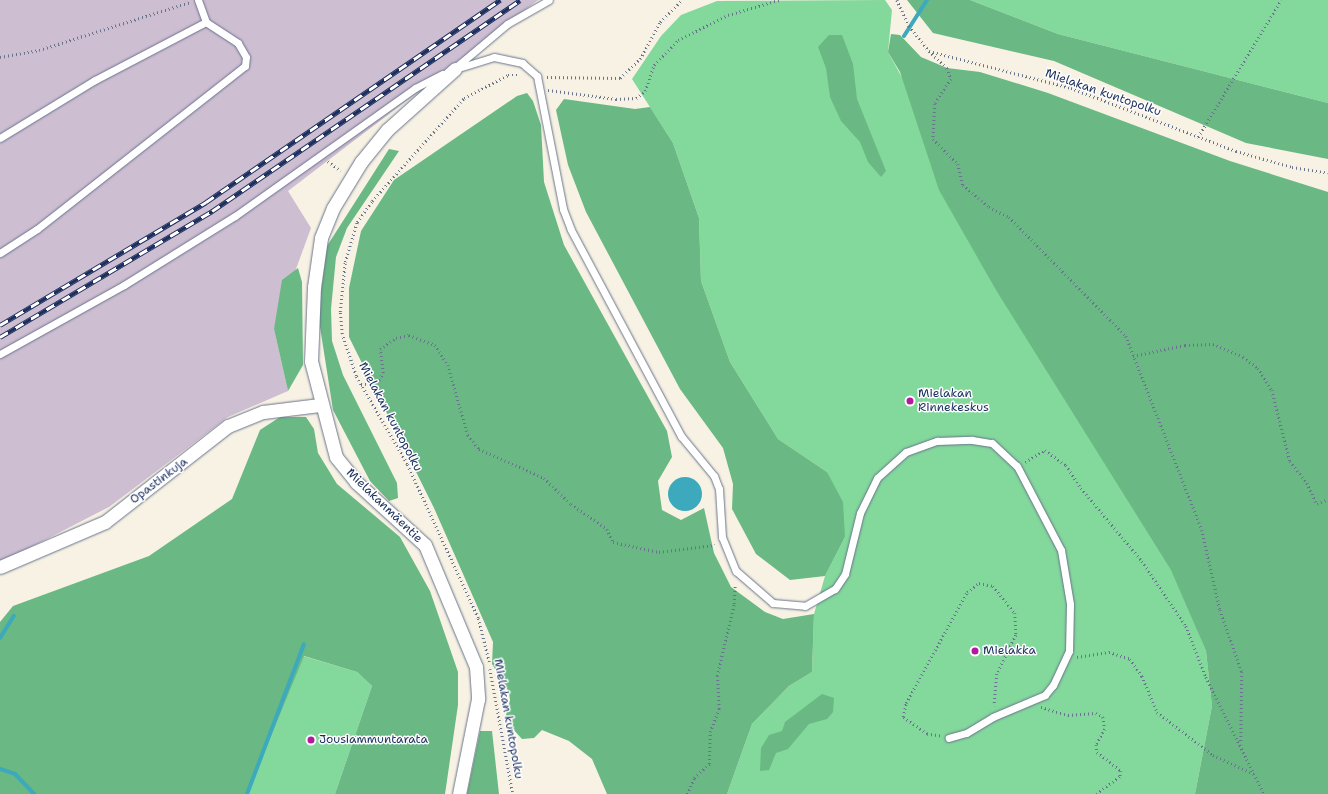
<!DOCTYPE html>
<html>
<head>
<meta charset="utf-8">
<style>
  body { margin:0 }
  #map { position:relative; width:1328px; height:794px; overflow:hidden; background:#f7f2e3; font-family:"Shantell Sans",sans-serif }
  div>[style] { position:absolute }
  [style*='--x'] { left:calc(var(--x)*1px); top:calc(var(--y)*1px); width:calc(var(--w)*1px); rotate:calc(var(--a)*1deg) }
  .industrial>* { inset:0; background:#cebed2 }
  .green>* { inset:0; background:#83d89b }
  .forest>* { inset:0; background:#6ab883 }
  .water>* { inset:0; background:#3da9bc }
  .round { border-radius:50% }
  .stream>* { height:4px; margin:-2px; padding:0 2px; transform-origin:2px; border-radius:2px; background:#3da9bc }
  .path>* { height:2.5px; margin-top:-1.25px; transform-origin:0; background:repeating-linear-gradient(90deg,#68738d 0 1px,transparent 0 4px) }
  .roads { filter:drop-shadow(0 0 1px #68738d) drop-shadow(0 0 1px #68738d) }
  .service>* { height:7px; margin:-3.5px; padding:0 3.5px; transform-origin:3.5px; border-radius:3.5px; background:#fff }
  .minor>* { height:13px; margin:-6.5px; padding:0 6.5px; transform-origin:6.5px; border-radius:6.5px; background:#fff }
  .rail>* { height:4.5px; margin-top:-2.25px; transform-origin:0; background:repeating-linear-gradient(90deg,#fff 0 9px,#1b2f5e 0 18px); box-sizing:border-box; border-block:1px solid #1b2f5e }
  .dots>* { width:11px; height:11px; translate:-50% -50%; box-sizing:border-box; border:2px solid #fff; border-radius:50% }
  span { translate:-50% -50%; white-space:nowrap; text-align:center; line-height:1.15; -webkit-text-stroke:3px #fff; paint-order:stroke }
  .street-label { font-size:12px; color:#1b2f5e }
  .poi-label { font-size:12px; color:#1b2f5e }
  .left { translate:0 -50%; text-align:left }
</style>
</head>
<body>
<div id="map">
  <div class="industrial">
    <i style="clip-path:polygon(0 0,538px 0,288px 191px,311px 228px,274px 329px,288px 391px,228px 417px,109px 507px,0 563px)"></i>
  </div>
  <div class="green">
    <i style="clip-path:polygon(885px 0,892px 10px,888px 52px,1171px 567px,1206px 651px,1212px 706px,1195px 794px,727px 794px,752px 724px,789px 686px,812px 672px,814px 614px,825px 576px,845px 537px,827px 472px,778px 439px,730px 362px,701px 281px,699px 218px,673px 143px,632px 79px,661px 36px,681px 15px,717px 1px)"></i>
    <i style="clip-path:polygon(970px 0,1328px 0,1328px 103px,1058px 34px)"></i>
    <i style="clip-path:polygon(303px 656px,357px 672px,372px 686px,335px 794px,247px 794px)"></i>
  </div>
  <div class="forest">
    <i style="clip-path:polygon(907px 0,970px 0,1058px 34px,1328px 103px,1328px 159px,1246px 143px,1054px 61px,933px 33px)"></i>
    <i style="clip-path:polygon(891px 34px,900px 35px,921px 57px,947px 68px,980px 72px,1048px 93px,1230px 161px,1328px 192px,1328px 794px,1195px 794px,1212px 706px,1206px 651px,1171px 570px,996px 290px,939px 190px,900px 72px,888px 52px)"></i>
    <i style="clip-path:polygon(829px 35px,842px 35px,853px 64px,857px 99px,886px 171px,881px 177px,868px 162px,860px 142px,841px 121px,830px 97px,826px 68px,818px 47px)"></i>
    <i style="clip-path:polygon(527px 93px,533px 101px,541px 125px,544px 182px,564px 245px,667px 431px,672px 457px,658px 481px,662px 510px,681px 520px,704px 508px,714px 553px,731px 587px,765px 612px,783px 619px,814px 614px,812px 672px,789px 686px,752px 724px,727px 794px,607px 794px,592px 759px,569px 741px,542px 730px,534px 738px,522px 739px,512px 728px,506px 715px,510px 700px,509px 692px,492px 664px,493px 642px,434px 508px,349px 337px,349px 288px,361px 231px,394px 180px,517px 96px)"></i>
    <i style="clip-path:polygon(564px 99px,635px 109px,650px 107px,673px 143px,699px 218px,701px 281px,730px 362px,778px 439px,827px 472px,843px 502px,845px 537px,825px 576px,790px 580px,756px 554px,732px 509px,733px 484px,723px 448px,680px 389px,586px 212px,568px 165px,556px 110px)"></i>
    <i style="clip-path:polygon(389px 149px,399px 151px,347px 228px,336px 257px,331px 309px,332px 341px,343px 375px,397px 483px,398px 498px,389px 501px,370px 481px,333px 410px,318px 314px,327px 246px)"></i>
    <i style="clip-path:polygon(298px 268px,302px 282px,303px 365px,288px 391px,274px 329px,282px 280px)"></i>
    <i style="clip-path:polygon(280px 417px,306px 417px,314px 429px,318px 453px,337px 484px,400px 537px,430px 591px,458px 672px,458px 705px,445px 794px,335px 794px,372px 686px,357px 672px,304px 656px,247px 794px,0 794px,0 622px,13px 606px,149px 556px,232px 499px,260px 430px)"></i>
    <i style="clip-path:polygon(822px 694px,834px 698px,833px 712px,827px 719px,809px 724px,788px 749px,776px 753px,769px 770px,760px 771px,761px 748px,769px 735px,782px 731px,785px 722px)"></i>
    <i style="clip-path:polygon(480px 731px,492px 731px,499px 794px,467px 794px)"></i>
  </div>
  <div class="water">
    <i class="round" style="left:668px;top:477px;width:34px;height:34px"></i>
  </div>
  <div class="stream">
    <i style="--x:904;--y:36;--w:43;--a:-57.4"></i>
    <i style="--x:0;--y:638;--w:26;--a:-58"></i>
    <i style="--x:0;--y:769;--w:16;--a:18"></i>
    <i style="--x:15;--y:774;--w:28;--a:46"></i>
    <i style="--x:247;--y:794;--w:160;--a:-69.2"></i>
  </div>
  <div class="path">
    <i style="--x:897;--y:0;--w:29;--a:65"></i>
    <i style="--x:909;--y:26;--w:32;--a:51"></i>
    <i style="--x:929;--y:51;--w:147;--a:14.6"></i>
    <i style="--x:1071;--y:88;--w:177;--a:20.9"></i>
    <i style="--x:1236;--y:151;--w:58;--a:15.9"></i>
    <i style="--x:1292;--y:167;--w:36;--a:9"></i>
    <i style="--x:929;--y:51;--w:25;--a:43"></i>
    <i style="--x:947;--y:68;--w:12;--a:70"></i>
    <i style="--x:951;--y:79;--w:30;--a:123"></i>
    <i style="--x:935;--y:104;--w:35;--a:93"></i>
    <i style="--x:933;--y:139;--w:35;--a:45"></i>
    <i style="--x:958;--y:164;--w:22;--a:77"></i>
    <i style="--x:963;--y:185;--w:34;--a:40"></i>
    <i style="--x:989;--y:207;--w:22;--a:27"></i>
    <i style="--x:1009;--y:217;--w:167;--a:45.5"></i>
    <i style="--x:1126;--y:336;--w:208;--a:68.6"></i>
    <i style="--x:1202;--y:530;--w:82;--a:77.3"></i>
    <i style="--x:1220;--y:610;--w:66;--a:70.5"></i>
    <i style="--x:1242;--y:672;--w:72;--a:90.8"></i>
    <i style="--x:0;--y:57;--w:40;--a:-10"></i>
    <i style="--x:39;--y:50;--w:158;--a:-17.6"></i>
    <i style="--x:547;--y:77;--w:73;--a:0.8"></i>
    <i style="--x:620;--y:78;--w:28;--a:-44"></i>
    <i style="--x:640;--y:59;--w:42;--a:-61.6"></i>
    <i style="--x:660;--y:22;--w:31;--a:-45"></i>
    <i style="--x:548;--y:90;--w:69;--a:7.5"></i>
    <i style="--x:616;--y:99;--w:20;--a:-3"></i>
    <i style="--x:636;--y:98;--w:11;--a:-38"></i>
    <i style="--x:645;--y:91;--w:28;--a:-71"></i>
    <i style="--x:654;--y:65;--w:35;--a:-46"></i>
    <i style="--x:678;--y:40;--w:56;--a:-26.6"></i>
    <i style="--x:728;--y:15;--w:53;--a:-16.4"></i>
    <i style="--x:1198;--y:137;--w:160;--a:-58.8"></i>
    <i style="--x:328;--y:161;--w:16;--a:38"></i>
    <i style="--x:1133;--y:356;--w:53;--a:-11.9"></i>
    <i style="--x:1185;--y:345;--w:28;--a:-2"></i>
    <i style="--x:1213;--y:344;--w:33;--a:23"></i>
    <i style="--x:1243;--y:357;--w:19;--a:36"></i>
    <i style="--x:1258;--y:368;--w:26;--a:58"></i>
    <i style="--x:1272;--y:390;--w:73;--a:75.8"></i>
    <i style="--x:1290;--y:461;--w:28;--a:52"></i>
    <i style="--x:1307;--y:483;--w:23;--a:65"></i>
    <i style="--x:1317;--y:504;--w:12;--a:-24"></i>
    <i style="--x:361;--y:385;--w:19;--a:-16"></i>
    <i style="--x:379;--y:380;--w:8;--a:-60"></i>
    <i style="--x:383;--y:373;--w:24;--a:-97"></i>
    <i style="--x:380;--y:349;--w:19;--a:-35"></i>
    <i style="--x:396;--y:338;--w:13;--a:-13"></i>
    <i style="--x:409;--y:335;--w:28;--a:21"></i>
    <i style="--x:435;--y:345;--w:24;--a:57"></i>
    <i style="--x:448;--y:365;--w:73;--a:74.1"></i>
    <i style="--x:468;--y:435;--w:18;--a:52"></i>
    <i style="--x:479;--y:449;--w:71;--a:24"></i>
    <i style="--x:544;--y:478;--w:37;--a:44"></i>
    <i style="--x:571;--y:504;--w:44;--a:34.8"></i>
    <i style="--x:607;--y:529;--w:14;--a:65"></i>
    <i style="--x:613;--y:542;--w:47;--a:12.3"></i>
    <i style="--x:659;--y:552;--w:56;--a:-7.1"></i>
    <i style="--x:1025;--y:462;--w:23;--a:-31"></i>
    <i style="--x:1045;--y:450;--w:26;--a:36"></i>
    <i style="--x:1066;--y:465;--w:27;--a:57"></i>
    <i style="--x:1081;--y:488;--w:95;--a:50.1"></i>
    <i style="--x:1142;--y:561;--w:78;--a:55.9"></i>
    <i style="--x:1186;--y:626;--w:55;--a:68.6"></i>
    <i style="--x:1206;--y:677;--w:131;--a:63.6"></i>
    <i style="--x:1077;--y:657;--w:32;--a:-9"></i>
    <i style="--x:1109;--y:652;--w:22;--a:18"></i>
    <i style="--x:1130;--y:659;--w:21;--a:55"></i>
    <i style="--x:1142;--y:676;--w:39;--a:67"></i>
    <i style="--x:1157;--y:712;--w:71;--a:37.5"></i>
    <i style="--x:1213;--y:755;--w:45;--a:24.9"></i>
    <i style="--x:489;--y:662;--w:45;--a:-104"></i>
    <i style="--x:478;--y:618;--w:170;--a:-114.8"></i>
    <i style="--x:407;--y:464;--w:102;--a:-120.1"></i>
    <i style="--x:356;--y:376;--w:44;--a:-108.4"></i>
    <i style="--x:342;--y:334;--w:22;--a:-95"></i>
    <i style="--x:340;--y:312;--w:50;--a:-84.3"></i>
    <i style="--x:345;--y:262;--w:42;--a:-73.3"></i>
    <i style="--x:357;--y:222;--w:26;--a:-54"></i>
    <i style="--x:372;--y:201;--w:138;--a:-48.2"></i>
    <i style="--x:464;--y:98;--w:50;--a:-27.6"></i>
    <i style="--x:508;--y:75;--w:12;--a:0"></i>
    <i style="--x:490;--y:669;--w:127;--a:79.6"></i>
    <i style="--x:1041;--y:707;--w:28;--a:17"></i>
    <i style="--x:1068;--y:715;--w:28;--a:-4"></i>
    <i style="--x:1096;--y:713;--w:8;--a:30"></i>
    <i style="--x:1103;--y:717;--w:12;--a:81"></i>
    <i style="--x:1105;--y:729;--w:18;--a:119"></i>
    <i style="--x:1096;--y:745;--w:7;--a:82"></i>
    <i style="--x:1097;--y:752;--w:31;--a:38"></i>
    <i style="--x:1121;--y:771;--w:6;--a:99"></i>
    <i style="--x:1120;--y:777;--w:29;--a:144"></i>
    <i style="--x:940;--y:736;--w:13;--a:-171"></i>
    <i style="--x:927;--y:734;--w:29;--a:-145"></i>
    <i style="--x:903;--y:717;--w:14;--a:-78"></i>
    <i style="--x:906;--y:703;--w:127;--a:-61.2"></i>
    <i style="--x:967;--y:592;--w:15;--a:-37"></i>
    <i style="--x:979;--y:583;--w:14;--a:12"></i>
    <i style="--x:993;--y:586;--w:35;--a:51"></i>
    <i style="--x:1015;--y:613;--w:22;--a:87"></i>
    <i style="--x:1016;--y:635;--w:43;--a:116"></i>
    <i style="--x:997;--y:674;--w:32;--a:95"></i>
    <i style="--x:687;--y:794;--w:17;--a:-66"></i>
    <i style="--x:694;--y:778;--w:21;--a:-43"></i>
    <i style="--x:709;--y:764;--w:32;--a:-88"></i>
    <i style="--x:710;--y:732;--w:25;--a:-69"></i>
    <i style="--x:719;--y:709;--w:33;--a:-93"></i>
    <i style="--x:717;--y:676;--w:74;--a:-76.7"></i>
    <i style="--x:734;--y:604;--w:20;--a:-87"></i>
  </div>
  <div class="roads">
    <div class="service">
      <i style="--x:456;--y:67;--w:67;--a:-40.1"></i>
      <i style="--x:507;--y:24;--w:48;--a:-29.7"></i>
      <i style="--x:452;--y:70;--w:44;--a:-17.2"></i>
      <i style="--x:494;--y:57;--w:29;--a:12"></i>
      <i style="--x:522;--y:63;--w:20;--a:41"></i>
      <i style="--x:537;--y:76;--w:136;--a:78.9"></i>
      <i style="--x:563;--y:209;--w:22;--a:69"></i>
      <i style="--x:571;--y:230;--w:234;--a:61.9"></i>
      <i style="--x:681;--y:436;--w:52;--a:50.5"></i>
      <i style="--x:714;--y:476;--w:14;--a:69"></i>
      <i style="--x:719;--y:489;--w:48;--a:86.4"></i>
      <i style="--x:722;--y:537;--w:37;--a:68"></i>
      <i style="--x:736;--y:571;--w:49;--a:40.9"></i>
      <i style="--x:773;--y:603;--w:32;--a:5"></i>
      <i style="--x:805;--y:606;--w:34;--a:-30"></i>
      <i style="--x:835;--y:589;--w:18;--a:-56"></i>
      <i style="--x:845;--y:574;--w:63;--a:-76.2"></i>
      <i style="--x:860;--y:513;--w:39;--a:-64"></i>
      <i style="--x:877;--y:478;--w:39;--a:-42"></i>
      <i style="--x:906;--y:452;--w:33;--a:-20"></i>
      <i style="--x:937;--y:441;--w:35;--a:-2"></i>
      <i style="--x:972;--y:440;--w:20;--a:9"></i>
      <i style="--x:992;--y:443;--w:34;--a:43"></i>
      <i style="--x:1017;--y:466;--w:95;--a:62.4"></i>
      <i style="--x:1061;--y:550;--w:55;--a:80.5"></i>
      <i style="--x:1070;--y:604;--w:47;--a:91.2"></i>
      <i style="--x:1069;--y:651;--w:38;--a:115"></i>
      <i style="--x:1053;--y:685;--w:13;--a:129"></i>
      <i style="--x:1045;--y:695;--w:56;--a:157.1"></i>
      <i style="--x:993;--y:717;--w:31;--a:149"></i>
      <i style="--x:966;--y:733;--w:18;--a:164"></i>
      <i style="--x:0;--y:138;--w:111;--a:-31.4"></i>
      <i style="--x:95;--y:80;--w:125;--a:-27.6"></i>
      <i style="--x:0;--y:253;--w:44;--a:-33"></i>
      <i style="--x:37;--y:229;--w:264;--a:-38.1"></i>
      <i style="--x:245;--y:66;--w:9;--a:-84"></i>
      <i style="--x:246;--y:57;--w:16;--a:-120"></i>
      <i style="--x:238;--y:43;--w:38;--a:-147"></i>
      <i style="--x:206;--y:22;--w:23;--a:-110"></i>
      <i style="--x:0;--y:354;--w:142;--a:-29.1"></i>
      <i style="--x:124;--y:285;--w:131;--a:-31.9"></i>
      <i style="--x:235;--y:216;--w:221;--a:-35.4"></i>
      <i style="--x:415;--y:88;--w:31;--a:-27"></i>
    </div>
    <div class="minor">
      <i style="--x:455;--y:69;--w:91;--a:138.1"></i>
      <i style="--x:387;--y:130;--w:41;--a:129.1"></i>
      <i style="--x:361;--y:162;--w:54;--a:121.3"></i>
      <i style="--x:333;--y:208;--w:32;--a:112"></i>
      <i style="--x:321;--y:238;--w:49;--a:98.1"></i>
      <i style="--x:314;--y:287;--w:74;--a:92.3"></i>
      <i style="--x:311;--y:361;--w:99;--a:75.4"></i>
      <i style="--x:336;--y:457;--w:32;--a:51"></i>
      <i style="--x:356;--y:482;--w:93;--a:42.4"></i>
      <i style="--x:425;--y:545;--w:132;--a:67.3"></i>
      <i style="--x:476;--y:667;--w:32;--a:86"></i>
      <i style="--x:478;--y:699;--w:97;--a:101.3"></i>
      <i style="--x:0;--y:567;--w:114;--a:-23.2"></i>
      <i style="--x:105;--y:522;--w:156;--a:-38"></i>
      <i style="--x:228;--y:426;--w:38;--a:-22"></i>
      <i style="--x:263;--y:412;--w:57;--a:-7"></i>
    </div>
  </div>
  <div class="rail">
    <i style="--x:0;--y:325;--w:240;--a:-30.8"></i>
    <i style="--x:206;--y:202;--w:357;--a:-34.5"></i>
    <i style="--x:0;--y:337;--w:247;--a:-30.7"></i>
    <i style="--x:212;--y:211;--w:373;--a:-34.4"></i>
  </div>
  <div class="dots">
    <i style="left:910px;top:401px;background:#b5179e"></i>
    <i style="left:975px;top:651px;background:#b5179e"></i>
    <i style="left:311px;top:740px;background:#b5179e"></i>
  </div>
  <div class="street-label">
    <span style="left:1103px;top:93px;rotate:19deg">Mielakan kuntopolku</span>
    <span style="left:390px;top:417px;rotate:62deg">Mielakan kuntopolku</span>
    <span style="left:159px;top:481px;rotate:-37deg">Opastinkuja</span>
    <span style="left:384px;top:506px;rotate:44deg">Mielakanmäentie</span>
    <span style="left:508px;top:719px;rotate:80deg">Mielakan kuntopolku</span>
  </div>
  <div class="poi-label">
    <span class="left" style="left:918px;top:401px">Mielakan<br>Rinnekeskus</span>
    <span class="left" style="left:983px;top:651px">Mielakka</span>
    <span class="left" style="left:319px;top:740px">Jousiammuntarata</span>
  </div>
</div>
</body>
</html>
